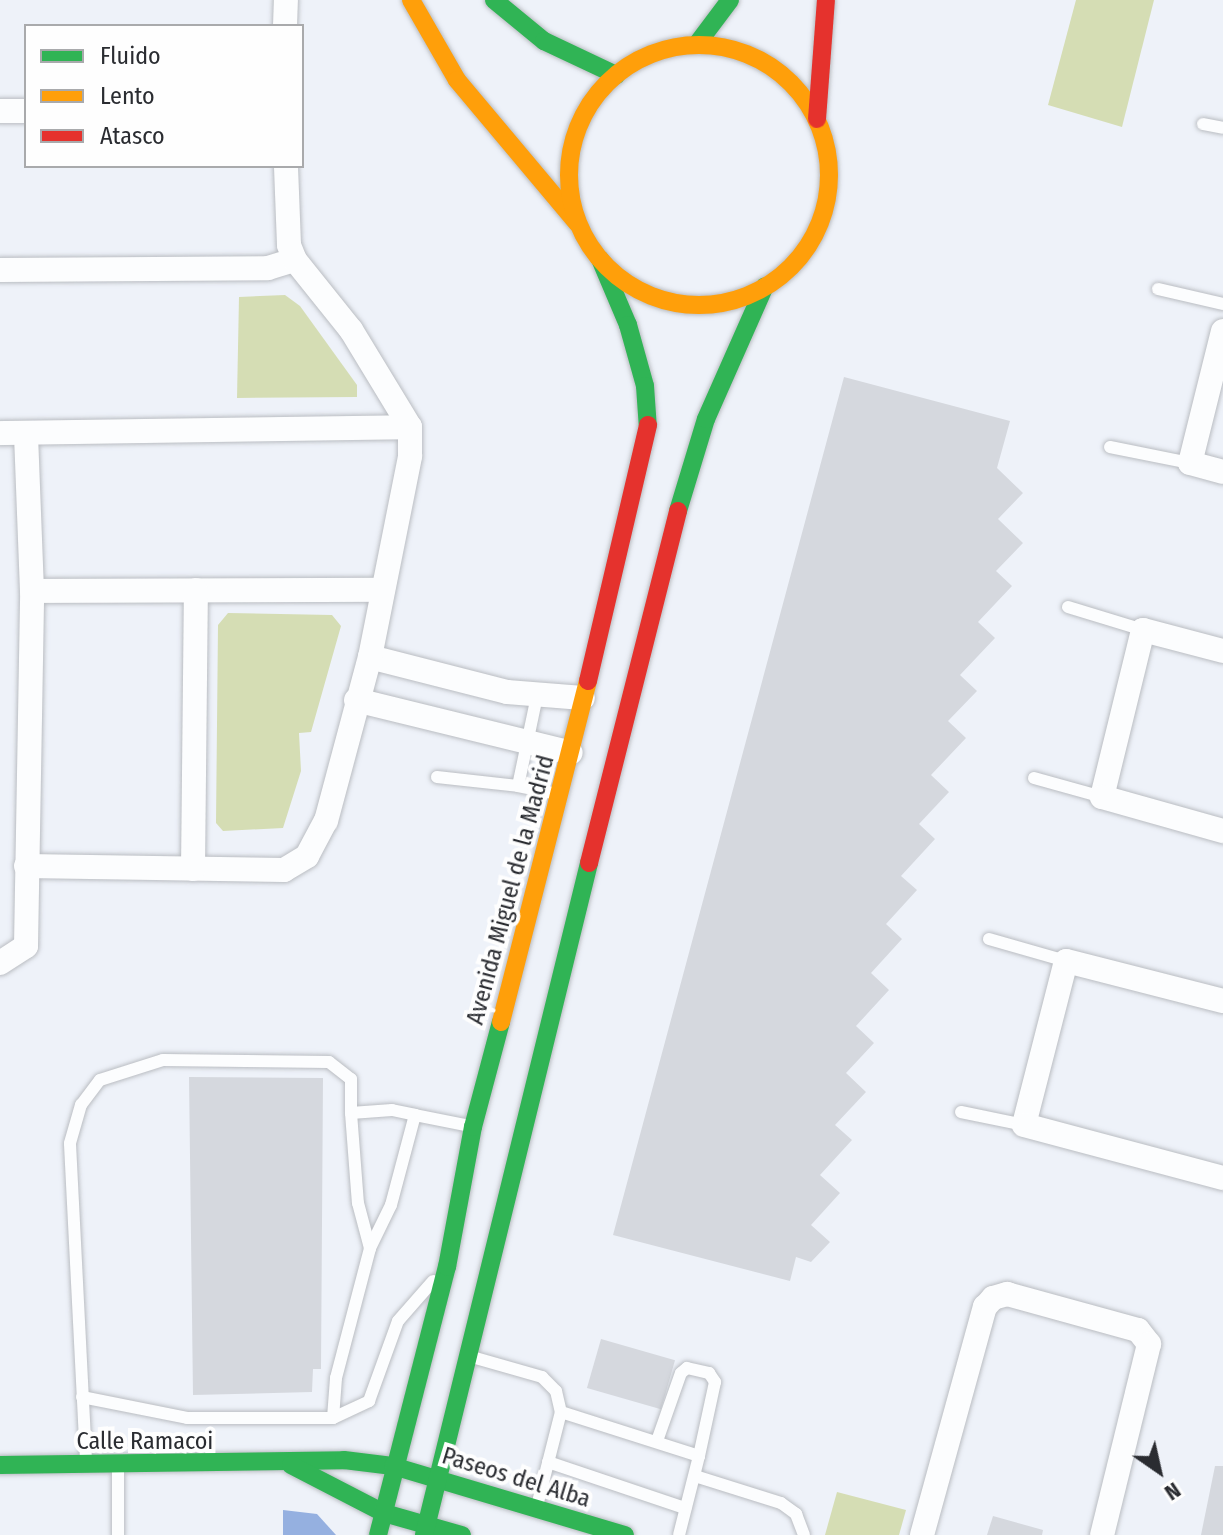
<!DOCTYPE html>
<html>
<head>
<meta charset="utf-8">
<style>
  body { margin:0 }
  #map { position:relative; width:1223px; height:1535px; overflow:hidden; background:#eef2f9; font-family:"Fira Sans Condensed",sans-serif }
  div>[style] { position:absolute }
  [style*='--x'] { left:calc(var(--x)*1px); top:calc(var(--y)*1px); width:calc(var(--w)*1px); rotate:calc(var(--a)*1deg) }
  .green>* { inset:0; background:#d5ddb4 }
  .water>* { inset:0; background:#95b0e0 }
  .building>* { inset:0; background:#d5d8de; transform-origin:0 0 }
  .roads { filter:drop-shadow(0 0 2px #babdc2) drop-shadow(0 0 2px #babdc2) }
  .lane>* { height:12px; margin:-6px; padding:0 6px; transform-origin:6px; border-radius:6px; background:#fcfdfe }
  .street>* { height:24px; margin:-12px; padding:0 12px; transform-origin:12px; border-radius:12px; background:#fcfdfe }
  .fast>* { height:18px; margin:-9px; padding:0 9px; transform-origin:9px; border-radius:9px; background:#30b455 }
  .slow>* { height:18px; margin:-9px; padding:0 9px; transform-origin:9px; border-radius:9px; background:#ff9f0a }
  .slow>.ring { margin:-9px; padding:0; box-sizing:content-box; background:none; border:18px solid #ff9f0a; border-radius:50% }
  .jam>* { height:18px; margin:-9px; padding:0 9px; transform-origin:9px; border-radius:9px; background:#e5322d }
  span { translate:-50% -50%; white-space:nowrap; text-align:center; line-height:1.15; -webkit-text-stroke:8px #fefefe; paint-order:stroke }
  .street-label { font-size:24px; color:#2a2c31 }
  .legend { position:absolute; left:24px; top:24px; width:280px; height:144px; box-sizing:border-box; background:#fefefe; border:2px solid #a9aaac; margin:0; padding:10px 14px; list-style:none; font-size:24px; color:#2a2c31 }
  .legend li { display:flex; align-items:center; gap:16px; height:40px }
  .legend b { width:40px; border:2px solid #a9aaac }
  .north { position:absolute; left:1119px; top:1431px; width:80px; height:80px; -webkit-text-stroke:6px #fefefe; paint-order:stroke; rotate:146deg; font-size:22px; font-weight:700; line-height:32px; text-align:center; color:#2a2c31 }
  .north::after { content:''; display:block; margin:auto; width:28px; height:36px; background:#2a2c31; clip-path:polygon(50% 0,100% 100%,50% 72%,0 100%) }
</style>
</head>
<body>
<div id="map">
  <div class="green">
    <i style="clip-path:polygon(1076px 0,1154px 0,1122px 127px,1048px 105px)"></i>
    <i style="clip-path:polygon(285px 295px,300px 306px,357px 385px,357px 397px,237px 398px,239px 297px)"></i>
    <i style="clip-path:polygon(228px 613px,332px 615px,341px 626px,311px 732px,299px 733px,301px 771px,283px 828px,223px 831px,216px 823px,218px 625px)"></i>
    <i style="clip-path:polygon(837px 1492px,906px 1510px,899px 1535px,825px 1535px)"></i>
  </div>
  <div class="water">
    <i style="clip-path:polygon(283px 1510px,317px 1514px,336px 1535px,283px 1535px)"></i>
  </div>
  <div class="building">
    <i style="clip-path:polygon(844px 377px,1010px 421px,997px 468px,1023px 493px,998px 519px,1023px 543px,996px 571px,1012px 586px,978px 622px,995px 638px,960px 675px,977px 691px,948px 721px,966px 738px,931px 775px,949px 792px,919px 824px,935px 839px,901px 876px,917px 890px,886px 924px,902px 939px,871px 973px,889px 990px,856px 1026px,874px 1043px,846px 1073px,866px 1092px,835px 1125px,852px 1140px,820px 1175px,840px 1193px,811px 1225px,830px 1242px,811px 1262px,796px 1257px,790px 1281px,613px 1235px)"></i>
    <i style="clip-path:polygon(189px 1077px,323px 1078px,321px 1369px,313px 1369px,312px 1392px,193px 1395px)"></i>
    <i style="left:601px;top:1339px;width:77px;height:51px;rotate:16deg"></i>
    <i style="clip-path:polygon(1215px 1466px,1223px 1466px,1223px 1535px,1201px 1535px)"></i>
    <i style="clip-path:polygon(993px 1516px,1043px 1530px,1042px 1535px,987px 1535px)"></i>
  </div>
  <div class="roads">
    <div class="lane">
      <i style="--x:1203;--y:124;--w:20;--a:11"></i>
      <i style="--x:1158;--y:289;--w:67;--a:13"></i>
      <i style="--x:1110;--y:447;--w:82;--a:11.3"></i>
      <i style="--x:1068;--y:607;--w:78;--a:17"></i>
      <i style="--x:437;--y:777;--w:81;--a:6.3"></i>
      <i style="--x:518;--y:786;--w:92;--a:-78.1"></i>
      <i style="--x:1034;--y:778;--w:71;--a:15.6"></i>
      <i style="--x:518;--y:786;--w:41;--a:11.3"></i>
      <i style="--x:989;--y:939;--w:80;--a:15.9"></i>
      <i style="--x:961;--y:1112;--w:64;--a:11.7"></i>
      <i style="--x:351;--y:1113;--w:90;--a:85.6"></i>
      <i style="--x:358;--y:1203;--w:47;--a:75.1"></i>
      <i style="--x:472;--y:1357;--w:73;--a:15.9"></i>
      <i style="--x:542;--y:1377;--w:20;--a:45"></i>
      <i style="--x:556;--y:1391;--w:22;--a:77"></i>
      <i style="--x:561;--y:1412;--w:145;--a:17.7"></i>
      <i style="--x:699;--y:1456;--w:81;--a:104.2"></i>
      <i style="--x:82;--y:1397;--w:107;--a:11.3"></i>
      <i style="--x:187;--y:1418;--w:146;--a:0"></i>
      <i style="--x:333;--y:1418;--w:40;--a:-85.7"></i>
      <i style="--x:336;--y:1378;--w:134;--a:-75.3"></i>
      <i style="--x:370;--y:1248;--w:48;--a:-64"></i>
      <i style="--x:391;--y:1205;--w:93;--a:-75.1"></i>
      <i style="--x:415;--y:1115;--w:56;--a:11.3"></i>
      <i style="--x:333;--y:1418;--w:40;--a:-25"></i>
      <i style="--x:369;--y:1401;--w:85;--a:-70.1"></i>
      <i style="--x:398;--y:1321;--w:53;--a:-48.8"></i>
      <i style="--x:657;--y:1441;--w:72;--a:-70.6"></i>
      <i style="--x:681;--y:1373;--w:8;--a:-40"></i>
      <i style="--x:687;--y:1368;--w:23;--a:13"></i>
      <i style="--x:709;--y:1373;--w:11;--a:56"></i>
      <i style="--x:715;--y:1382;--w:76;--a:102.2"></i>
      <i style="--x:86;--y:1460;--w:317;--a:-92.9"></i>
      <i style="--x:70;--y:1143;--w:40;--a:-74"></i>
      <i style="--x:81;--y:1105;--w:31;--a:-53"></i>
      <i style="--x:100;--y:1080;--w:66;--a:-17.6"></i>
      <i style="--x:163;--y:1060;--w:166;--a:0.7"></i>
      <i style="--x:329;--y:1062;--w:28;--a:38"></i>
      <i style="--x:351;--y:1079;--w:34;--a:90"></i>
      <i style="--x:351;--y:1113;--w:41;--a:-4.2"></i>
      <i style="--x:392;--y:1110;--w:24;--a:12"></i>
      <i style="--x:548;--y:1462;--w:145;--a:18.6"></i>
      <i style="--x:695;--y:1476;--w:90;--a:17.4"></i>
      <i style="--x:781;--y:1503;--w:19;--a:36"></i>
      <i style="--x:796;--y:1514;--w:22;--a:69"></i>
      <i style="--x:537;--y:1506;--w:97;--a:-75.7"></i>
      <i style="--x:118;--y:1535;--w:68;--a:-90"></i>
    </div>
    <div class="street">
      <i style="--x:285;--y:26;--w:26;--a:-88"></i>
      <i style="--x:0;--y:111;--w:26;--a:0"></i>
      <i style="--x:0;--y:270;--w:268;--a:-0.4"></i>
      <i style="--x:268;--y:268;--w:28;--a:-17"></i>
      <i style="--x:1223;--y:331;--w:136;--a:104"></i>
      <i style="--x:1190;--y:463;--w:34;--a:15"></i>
      <i style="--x:0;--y:433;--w:410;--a:-0.8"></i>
      <i style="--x:32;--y:591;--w:350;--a:-0.2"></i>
      <i style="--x:1223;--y:651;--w:83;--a:-165.3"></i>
      <i style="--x:1143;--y:630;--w:172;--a:103.8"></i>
      <i style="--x:1102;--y:797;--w:126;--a:15.7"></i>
      <i style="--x:370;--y:657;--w:141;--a:14.3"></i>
      <i style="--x:507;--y:692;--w:76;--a:4.5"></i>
      <i style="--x:356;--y:700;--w:221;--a:13.8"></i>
      <i style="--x:26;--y:866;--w:258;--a:0.9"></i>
      <i style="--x:284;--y:870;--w:27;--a:-31"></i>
      <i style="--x:307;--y:856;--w:40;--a:-62"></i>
      <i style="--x:326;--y:821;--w:170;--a:-75"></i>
      <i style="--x:370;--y:657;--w:205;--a:-78.7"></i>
      <i style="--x:410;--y:456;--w:29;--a:-90"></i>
      <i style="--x:410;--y:427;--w:114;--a:-121.3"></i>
      <i style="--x:351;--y:330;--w:90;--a:-128.7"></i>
      <i style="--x:295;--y:260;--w:16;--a:-112"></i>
      <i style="--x:289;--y:245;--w:79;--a:-92.2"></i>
      <i style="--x:193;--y:869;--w:279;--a:-89.4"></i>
      <i style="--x:0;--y:963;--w:31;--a:-33"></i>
      <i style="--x:26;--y:946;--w:355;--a:-89"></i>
      <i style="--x:32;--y:591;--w:157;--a:-92.2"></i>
      <i style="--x:1223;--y:1001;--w:162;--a:-165.7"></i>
      <i style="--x:1066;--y:961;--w:169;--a:104.4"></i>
      <i style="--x:1024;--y:1125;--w:206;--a:14.9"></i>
      <i style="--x:922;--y:1535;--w:237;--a:-74.6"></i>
      <i style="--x:985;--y:1307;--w:12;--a:-48"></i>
      <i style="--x:993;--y:1298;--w:15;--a:-16"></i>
      <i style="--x:1007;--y:1294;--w:136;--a:15.4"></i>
      <i style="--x:1138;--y:1330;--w:18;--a:52"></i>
      <i style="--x:1149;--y:1344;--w:197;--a:103.8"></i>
    </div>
    <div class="fast">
      <i style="--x:494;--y:0;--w:65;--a:39.4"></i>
      <i style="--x:544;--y:41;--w:80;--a:25.3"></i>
      <i style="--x:697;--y:44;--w:55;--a:-53.1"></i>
      <i style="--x:600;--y:259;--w:72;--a:67"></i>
      <i style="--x:628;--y:325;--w:63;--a:74.4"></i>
      <i style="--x:645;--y:386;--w:39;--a:86"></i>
      <i style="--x:678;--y:511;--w:96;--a:-73.1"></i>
      <i style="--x:706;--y:419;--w:145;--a:-66.1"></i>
      <i style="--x:0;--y:1465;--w:344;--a:-0.8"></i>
      <i style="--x:344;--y:1460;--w:49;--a:7"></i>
      <i style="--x:393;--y:1466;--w:242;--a:16.6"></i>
      <i style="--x:291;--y:1465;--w:105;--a:27.3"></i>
      <i style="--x:384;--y:1513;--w:81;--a:15.8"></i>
      <i style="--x:378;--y:1535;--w:277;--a:-75.6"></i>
      <i style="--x:447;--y:1267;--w:142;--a:-79.5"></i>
      <i style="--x:473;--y:1127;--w:109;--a:-75.1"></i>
      <i style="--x:424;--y:1535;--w:692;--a:-76.2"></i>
    </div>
    <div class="slow">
      <i style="--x:411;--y:0;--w:92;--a:60.1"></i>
      <i style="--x:457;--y:80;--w:187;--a:50"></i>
      <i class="ring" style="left:569px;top:45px;width:242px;height:242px"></i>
      <i style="--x:501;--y:1022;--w:352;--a:-75.7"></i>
    </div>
    <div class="jam">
      <i style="--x:817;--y:119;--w:119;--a:-85.7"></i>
      <i style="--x:588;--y:681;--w:263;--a:-76.8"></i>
      <i style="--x:589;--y:863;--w:363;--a:-75.8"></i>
    </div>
  </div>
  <div class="street-label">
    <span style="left:511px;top:890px;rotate:-75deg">Avenida Miguel de la Madrid</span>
    <span style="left:145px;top:1442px">Calle Ramacoi</span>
    <span style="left:516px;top:1478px;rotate:17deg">Paseos del Alba</span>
  </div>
  <ul class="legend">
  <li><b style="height:10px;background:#30b455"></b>Fluido</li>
  <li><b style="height:10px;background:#ff9f0a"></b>Lento</li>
  <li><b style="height:10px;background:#e5322d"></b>Atasco</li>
  </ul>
  <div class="north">N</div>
</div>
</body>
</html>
